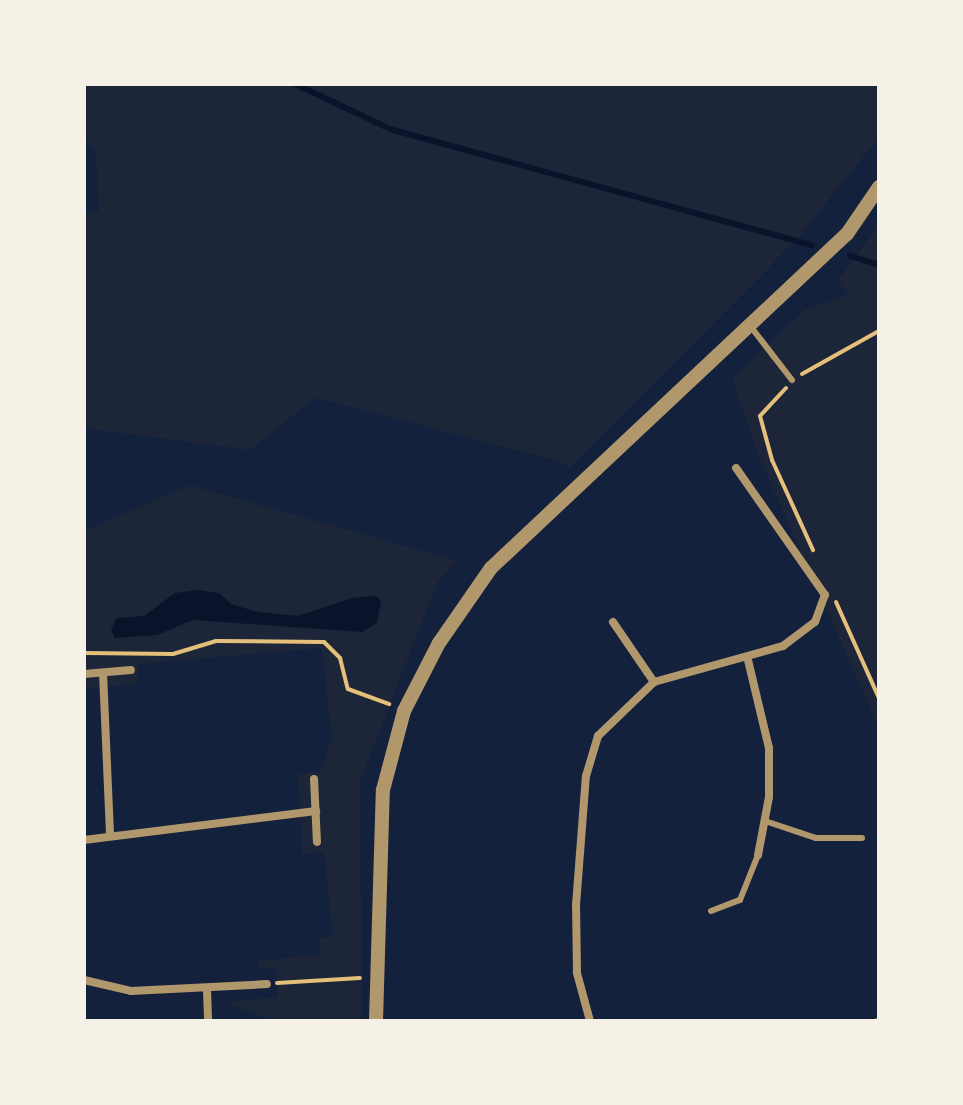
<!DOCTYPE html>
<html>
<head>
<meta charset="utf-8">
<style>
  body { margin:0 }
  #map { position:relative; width:963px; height:1105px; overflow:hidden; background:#14213d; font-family:Arial,sans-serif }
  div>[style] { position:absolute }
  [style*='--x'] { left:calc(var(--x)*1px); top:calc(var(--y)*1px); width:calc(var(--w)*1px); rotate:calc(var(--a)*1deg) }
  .green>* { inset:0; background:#1d2539 }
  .water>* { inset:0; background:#0b132b }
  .stream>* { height:6px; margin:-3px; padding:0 3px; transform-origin:3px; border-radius:3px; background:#0b132b }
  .path>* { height:4px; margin:-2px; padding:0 2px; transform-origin:2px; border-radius:2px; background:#e5c07b }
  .service>* { height:6px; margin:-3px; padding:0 3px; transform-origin:3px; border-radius:3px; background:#b1986c }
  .minor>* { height:8px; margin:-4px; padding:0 4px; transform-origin:4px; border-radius:4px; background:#b1986c }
  .tertiary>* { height:14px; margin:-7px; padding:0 7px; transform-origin:7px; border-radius:7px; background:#b1986c }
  span { translate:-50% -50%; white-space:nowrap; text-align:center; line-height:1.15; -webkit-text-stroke:8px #f6f1e7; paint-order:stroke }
  .frame { position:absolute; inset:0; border:86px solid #f6f1e7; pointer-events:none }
</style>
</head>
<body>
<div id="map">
  <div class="green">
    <i style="clip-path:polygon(84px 84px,879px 84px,879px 137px,796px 240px,570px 468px,556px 460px,315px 398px,250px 450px,84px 428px,84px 211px,99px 213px,96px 152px,84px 135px)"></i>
    <i style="clip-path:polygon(879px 225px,879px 728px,758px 454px,732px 379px,804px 310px,848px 295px,838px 280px)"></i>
    <i style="clip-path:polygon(190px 485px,457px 561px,437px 583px,360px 781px,362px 1021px,276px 1021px,224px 1002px,278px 997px,276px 968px,259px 968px,258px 961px,321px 954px,320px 938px,333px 936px,324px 853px,302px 854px,298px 774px,320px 772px,332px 738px,322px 648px,137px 664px,138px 684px,84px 689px,84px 531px)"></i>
  </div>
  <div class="water">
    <i style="clip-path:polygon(199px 590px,219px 593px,231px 604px,258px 612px,298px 616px,352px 598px,376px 596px,381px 601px,377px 623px,362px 632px,193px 620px,157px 635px,115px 638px,111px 629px,117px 618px,144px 616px,175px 593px)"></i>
  </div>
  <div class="stream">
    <i style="--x:295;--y:84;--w:105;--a:25.3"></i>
    <i style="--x:390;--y:129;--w:438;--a:15.4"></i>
    <i style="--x:850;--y:256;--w:30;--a:17"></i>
  </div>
  <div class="path">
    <i style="--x:802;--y:374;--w:88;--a:-29.2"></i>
    <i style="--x:786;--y:388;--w:38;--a:133"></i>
    <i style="--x:760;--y:416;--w:46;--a:74.7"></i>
    <i style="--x:772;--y:460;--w:99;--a:65.5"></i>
    <i style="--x:836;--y:602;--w:105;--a:65.9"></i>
    <i style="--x:84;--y:653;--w:89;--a:0.6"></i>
    <i style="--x:173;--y:654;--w:45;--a:-16.8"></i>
    <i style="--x:216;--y:641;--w:108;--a:0.5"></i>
    <i style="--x:324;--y:642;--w:23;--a:45"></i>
    <i style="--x:340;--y:658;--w:32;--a:76"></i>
    <i style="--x:348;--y:689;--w:44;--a:20.1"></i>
    <i style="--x:277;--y:983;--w:83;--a:-3.4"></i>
    <i style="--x:875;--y:1021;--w:4;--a:-14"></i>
  </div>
  <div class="service">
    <i style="--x:751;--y:327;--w:67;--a:52.3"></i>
    <i style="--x:765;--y:821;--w:54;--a:18.4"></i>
    <i style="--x:816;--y:838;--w:46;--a:0"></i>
    <i style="--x:711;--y:911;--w:31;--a:-21"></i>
    <i style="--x:740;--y:900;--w:48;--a:-68.2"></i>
  </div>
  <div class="minor">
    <i style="--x:613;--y:622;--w:73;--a:55.7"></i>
    <i style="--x:748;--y:660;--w:90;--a:76.6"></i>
    <i style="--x:769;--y:748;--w:49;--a:90"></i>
    <i style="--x:769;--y:797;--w:59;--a:100.7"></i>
    <i style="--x:103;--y:673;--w:161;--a:87.5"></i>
    <i style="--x:84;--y:674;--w:47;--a:-4.9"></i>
    <i style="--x:314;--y:779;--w:63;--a:87.3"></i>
    <i style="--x:84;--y:840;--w:234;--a:-7.1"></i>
    <i style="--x:84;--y:980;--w:48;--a:13.2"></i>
    <i style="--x:131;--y:991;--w:136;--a:-2.9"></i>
    <i style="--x:207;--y:990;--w:31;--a:88"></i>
    <i style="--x:590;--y:1021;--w:50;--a:-105.2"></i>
    <i style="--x:577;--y:973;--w:68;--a:-90.8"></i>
    <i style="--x:576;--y:905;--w:129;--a:-85.6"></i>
    <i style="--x:586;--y:776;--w:42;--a:-73.3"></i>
    <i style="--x:598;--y:736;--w:78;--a:-44"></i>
    <i style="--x:654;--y:682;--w:134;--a:-15.6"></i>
    <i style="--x:783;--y:646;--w:40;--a:-37"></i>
    <i style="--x:815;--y:622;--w:29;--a:-70"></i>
    <i style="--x:825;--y:595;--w:155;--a:-125"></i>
  </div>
  <div class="tertiary">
    <i style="--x:376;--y:1021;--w:231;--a:-88.3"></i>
    <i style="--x:383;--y:790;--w:82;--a:-75.1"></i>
    <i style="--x:404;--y:711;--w:76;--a:-62.8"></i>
    <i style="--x:439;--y:643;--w:91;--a:-55.3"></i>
    <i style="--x:491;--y:568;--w:488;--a:-43.2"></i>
    <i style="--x:847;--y:234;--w:57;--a:-55.8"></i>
  </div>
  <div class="frame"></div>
</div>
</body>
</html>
